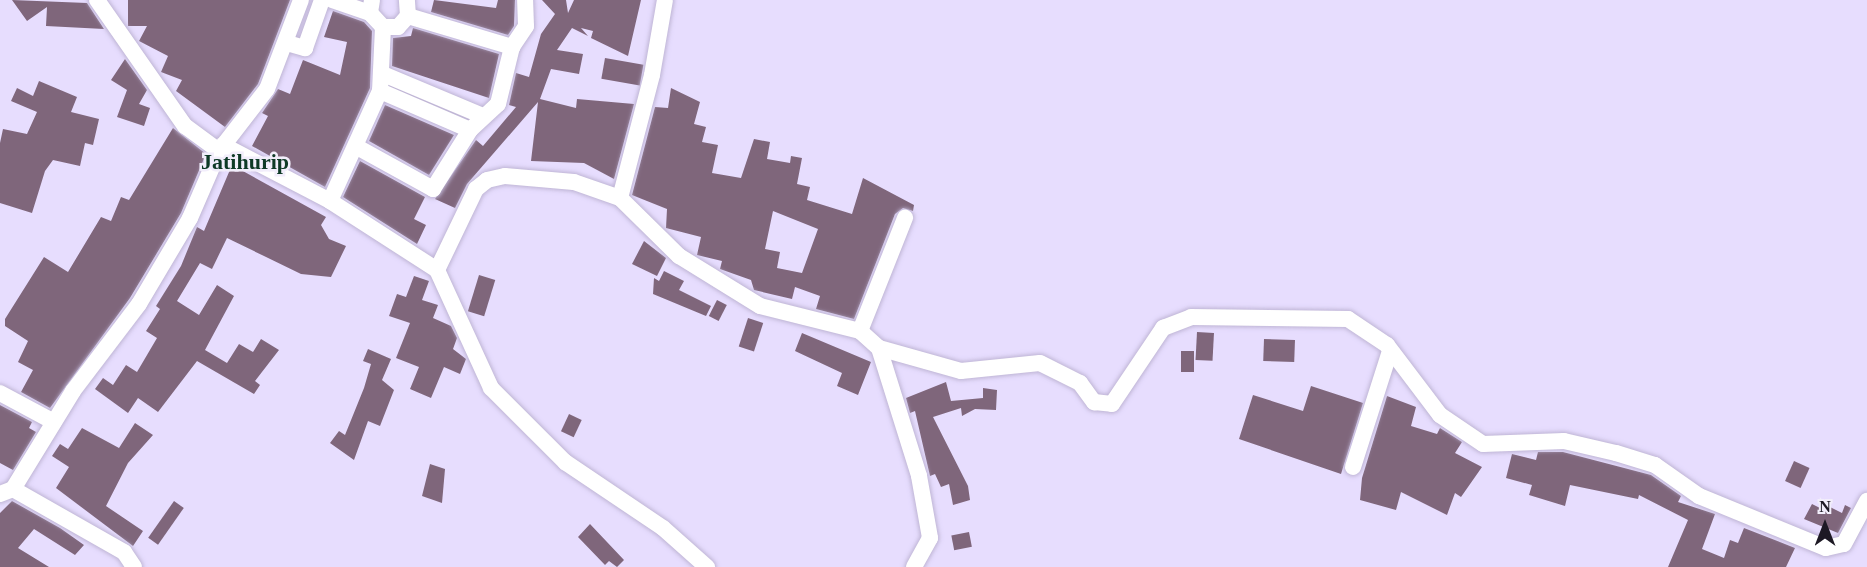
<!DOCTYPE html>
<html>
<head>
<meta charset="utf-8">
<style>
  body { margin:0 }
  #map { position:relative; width:1867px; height:567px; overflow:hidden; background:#e7ddfe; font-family:"Times New Roman",serif }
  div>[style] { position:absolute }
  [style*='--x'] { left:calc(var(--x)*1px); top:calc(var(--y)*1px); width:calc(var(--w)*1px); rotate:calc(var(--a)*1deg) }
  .building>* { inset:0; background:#7f667b; transform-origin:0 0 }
  .roads { filter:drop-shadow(0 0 2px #bfb5d5) drop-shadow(0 0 2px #bfb5d5) }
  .minor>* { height:16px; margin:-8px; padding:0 8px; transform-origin:8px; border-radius:8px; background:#fff }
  span { translate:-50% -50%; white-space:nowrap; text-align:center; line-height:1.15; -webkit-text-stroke:5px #f2eefb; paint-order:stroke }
  .quarter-label { font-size:22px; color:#0e3a26; font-weight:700 }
  .north { position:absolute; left:1795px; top:495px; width:60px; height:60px; -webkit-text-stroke:4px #f2eefb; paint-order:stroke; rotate:0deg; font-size:16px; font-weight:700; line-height:24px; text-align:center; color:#1d1924 }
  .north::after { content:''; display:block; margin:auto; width:21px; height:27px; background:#1d1924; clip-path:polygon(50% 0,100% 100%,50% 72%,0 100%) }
</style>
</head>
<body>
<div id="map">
  <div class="building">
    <i style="clip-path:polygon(12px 0,87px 3px,104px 29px,46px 26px,47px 7px,27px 21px)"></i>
    <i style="clip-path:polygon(128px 0,290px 0,258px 84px,225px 127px,176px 91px,182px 80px,161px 72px,168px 56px,139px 41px,147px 26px,128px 26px)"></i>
    <i style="clip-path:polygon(434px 0,496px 8px,498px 0,515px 0,514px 26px,508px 35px,431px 12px)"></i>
    <i style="clip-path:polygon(542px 0,566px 0,568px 13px,574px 0,641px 0,628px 56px,591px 38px,593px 31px,581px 28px,588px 36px,572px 28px,557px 50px,583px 54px,579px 74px,551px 69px,540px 99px,576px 108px,577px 99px,634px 104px,614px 179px,584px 163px,531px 161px,538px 102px,467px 184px,455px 208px,435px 199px,476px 140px,483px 146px,516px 107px,509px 105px,516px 73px,529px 77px,541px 34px,555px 14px)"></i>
    <i style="clip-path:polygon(333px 11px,364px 22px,372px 31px,370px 88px,325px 187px,252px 146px,268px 116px,262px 113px,278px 89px,290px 94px,303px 60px,340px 75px,347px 42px,324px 37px)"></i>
    <i style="clip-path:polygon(413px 28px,499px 54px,489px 98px,392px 66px,393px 38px,411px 36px)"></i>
    <i style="left:605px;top:58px;width:39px;height:21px;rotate:10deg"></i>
    <i style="clip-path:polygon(125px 59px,147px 90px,139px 104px,150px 108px,144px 126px,117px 117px,127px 90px,111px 80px)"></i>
    <i style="clip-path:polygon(39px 81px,77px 97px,71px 112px,99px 119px,93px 145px,85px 143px,80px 166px,53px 160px,45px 171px,32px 213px,0 203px,0 143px,3px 129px,27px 134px,37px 112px,11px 101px,17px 88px,33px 96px)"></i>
    <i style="clip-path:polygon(evenodd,671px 88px,700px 102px,694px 124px,706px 127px,702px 142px,718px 145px,712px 173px,741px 178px,754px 139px,770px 142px,767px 159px,790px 163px,791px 156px,802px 158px,797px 184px,810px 187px,807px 200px,852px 214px,863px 178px,914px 205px,913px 211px,903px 208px,895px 214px,854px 319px,816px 309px,820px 296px,795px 287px,792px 299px,754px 290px,751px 280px,720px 269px,722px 261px,697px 255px,701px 237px,666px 228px,667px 209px,632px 195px,655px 107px,668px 108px,671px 88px,773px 211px,818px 229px,802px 273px,777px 268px,780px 252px,765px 249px,773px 211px)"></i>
    <i style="clip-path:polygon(385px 105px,454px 135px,429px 175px,369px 141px)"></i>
    <i style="clip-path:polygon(173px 128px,206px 154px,181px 213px,130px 298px,50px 408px,21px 392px,33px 370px,18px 362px,28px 341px,5px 326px,5px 319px,44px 257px,68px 272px,101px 217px,111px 221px,121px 197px,129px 200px)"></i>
    <i style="clip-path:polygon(360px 161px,425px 197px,414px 219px,426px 225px,417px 244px,343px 197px)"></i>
    <i style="clip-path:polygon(232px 165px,326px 217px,321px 225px,329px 239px,346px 246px,331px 277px,301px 274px,227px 238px,212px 269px,200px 263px,177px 301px,199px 315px,217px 285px,234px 296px,205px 350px,227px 363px,239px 344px,253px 352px,261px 339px,279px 350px,255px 381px,260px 385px,254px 394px,197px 361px,158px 412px,138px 398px,128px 413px,95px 389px,103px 378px,113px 385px,126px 365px,137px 372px,157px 338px,146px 331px,160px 309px,156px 306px,181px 266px,197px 227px,204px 231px)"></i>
    <i style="clip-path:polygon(644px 241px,666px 258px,657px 276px,632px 264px)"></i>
    <i style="clip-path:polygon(664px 271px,684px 281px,679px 290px,711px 306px,706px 316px,653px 294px,654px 278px,659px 281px)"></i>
    <i style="left:479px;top:275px;width:17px;height:38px;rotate:17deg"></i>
    <i style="clip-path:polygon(414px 276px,429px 281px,422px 300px,438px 305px,433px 318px,451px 326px,457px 338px,453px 349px,466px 359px,460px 374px,444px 367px,431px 398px,410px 389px,419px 367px,396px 358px,410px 323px,389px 316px,397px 294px,406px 297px)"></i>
    <i style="left:717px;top:300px;width:11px;height:18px;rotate:27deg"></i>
    <i style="left:748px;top:318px;width:16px;height:30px;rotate:18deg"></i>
    <i style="left:1197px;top:332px;width:17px;height:28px;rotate:3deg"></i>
    <i style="clip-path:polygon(802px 333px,871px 362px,858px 395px,837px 386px,842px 373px,795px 351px)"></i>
    <i style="left:1264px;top:339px;width:31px;height:22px;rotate:2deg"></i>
    <i style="clip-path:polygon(368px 349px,391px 359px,382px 380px,394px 390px,380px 426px,368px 421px,354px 460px,330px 443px,339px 431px,345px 435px,364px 388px,371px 364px,363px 361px)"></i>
    <i style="left:1194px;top:351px;width:21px;height:13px;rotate:90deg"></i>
    <i style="clip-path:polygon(946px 382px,951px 401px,983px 398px,983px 388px,997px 390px,996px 410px,975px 409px,962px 416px,961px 408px,933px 417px,968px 486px,970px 500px,953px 505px,949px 484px,941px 487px,935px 474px,930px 476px,915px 411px,910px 413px,906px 398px)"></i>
    <i style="clip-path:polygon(1311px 386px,1363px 403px,1341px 474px,1239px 439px,1253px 395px,1303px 411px)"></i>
    <i style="clip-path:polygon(1387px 396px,1416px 407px,1411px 426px,1437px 434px,1440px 428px,1462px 442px,1455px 453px,1482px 467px,1461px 497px,1455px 493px,1447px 515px,1401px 492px,1396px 510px,1360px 500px,1362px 478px)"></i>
    <i style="clip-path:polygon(0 405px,32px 422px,29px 428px,36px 432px,13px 470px,0 463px)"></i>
    <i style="left:569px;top:414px;width:14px;height:19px;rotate:25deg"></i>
    <i style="clip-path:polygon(135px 423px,153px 435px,128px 463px,106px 506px,143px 531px,133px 546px,56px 488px,69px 467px,52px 456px,60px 444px,68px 449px,82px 428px,119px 448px)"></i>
    <i style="clip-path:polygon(1538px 452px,1563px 452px,1651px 475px,1681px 496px,1678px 502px,1715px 514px,1702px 549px,1724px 558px,1730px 540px,1738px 543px,1744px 528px,1795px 548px,1786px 567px,1668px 567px,1688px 520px,1639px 495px,1638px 499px,1570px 485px,1565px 506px,1529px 495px,1532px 485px,1506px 478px,1512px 454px,1536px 460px)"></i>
    <i style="left:1794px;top:461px;width:17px;height:22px;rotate:24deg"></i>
    <i style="clip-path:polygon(430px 464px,445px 469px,442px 503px,422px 496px)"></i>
    <i style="clip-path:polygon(12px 501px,60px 528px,84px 545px,75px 555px,34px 529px,18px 548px,49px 567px,0 567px,0 513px)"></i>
    <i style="left:174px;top:501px;width:12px;height:45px;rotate:35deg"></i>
    <i style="clip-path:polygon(1812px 504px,1828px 512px,1830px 507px,1842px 513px,1845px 505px,1851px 508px,1838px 533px,1804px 519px)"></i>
    <i style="clip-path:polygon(590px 524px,624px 560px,617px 567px,609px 561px,605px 565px,578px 537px)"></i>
    <i style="left:969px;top:532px;width:15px;height:18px;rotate:79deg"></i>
  </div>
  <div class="roads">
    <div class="minor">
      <i style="--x:97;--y:0;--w:154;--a:55.1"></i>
      <i style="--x:185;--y:126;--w:42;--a:36.3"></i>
      <i style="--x:332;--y:0;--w:40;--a:18.9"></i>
      <i style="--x:372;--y:0;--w:13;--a:99"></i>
      <i style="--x:370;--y:13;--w:19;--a:47"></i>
      <i style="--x:383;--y:27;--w:15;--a:0"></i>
      <i style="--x:398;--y:27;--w:15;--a:-48"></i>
      <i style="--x:408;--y:16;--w:16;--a:-94"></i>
      <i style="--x:408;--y:16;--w:109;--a:16.6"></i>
      <i style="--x:287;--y:43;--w:19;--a:16"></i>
      <i style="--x:305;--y:48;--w:51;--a:-70.5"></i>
      <i style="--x:383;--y:74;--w:108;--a:22.8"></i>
      <i style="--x:380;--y:91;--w:98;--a:23.4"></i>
      <i style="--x:223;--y:145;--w:121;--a:27.6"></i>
      <i style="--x:330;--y:201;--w:127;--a:32.8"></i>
      <i style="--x:437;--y:270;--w:130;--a:65.4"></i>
      <i style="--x:491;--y:388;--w:105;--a:45"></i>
      <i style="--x:565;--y:462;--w:118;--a:34"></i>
      <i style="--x:663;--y:528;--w:59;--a:41.6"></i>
      <i style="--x:357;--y:147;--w:87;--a:28.9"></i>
      <i style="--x:433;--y:189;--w:70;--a:-57.9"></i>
      <i style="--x:470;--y:130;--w:38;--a:-43"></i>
      <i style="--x:498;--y:104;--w:59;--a:-76.2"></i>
      <i style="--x:512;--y:47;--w:25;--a:-56"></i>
      <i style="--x:526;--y:26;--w:26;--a:-92"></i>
      <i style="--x:620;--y:198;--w:127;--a:-75.4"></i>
      <i style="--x:652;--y:75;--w:76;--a:-80.2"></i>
      <i style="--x:330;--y:201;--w:121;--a:-65.6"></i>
      <i style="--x:380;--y:91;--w:64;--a:-87.3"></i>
      <i style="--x:437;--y:270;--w:90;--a:-64.3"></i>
      <i style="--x:476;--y:189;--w:14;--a:-39"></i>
      <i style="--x:487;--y:180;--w:18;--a:-13"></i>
      <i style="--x:505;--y:176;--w:69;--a:5"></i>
      <i style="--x:574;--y:182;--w:49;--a:19.2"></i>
      <i style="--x:620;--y:198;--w:83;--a:44.5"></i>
      <i style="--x:679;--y:256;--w:95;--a:31.7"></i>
      <i style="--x:760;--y:306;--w:103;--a:14"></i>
      <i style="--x:860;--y:331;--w:25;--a:42"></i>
      <i style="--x:879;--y:348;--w:134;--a:72.6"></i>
      <i style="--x:919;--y:476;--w:63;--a:79.9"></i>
      <i style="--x:930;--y:538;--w:33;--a:119"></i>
      <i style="--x:860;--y:331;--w:122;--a:-68.3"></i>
      <i style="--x:879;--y:348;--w:85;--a:15.7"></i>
      <i style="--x:961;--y:371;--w:79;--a:-5.8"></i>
      <i style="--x:1040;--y:363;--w:45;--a:26.6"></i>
      <i style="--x:1080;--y:383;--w:24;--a:54"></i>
      <i style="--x:1094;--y:402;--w:18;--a:6"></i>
      <i style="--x:1112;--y:404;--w:92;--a:-56.1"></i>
      <i style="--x:1163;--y:328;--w:30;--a:-21"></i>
      <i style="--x:1191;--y:317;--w:157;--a:0.7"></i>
      <i style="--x:1348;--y:319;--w:47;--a:33.7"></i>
      <i style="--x:1387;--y:345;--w:88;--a:52.9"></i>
      <i style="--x:1440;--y:415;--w:52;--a:34"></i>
      <i style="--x:1483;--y:444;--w:81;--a:-2.1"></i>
      <i style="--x:1564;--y:441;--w:53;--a:13"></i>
      <i style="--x:1616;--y:453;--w:41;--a:17.1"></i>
      <i style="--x:1655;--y:465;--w:54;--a:35.2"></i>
      <i style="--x:1699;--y:496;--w:137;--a:22.3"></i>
      <i style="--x:1826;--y:548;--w:18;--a:-13"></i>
      <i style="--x:1844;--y:544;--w:49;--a:-61.9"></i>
      <i style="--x:0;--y:393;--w:61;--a:28.2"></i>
      <i style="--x:1353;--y:467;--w:122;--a:-72.3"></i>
      <i style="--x:13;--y:489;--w:128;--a:29.6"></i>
      <i style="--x:124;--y:552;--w:18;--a:56"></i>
      <i style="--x:0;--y:494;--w:14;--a:-21"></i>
      <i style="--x:13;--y:489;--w:115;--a:-58.5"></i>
      <i style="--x:73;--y:391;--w:109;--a:-52.8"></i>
      <i style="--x:139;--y:304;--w:100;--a:-59.3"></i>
      <i style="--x:190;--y:218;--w:73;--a:-66.6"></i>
      <i style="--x:219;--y:151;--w:78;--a:-52.3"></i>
      <i style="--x:267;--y:89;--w:95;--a:-69.1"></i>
    </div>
  </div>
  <div class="quarter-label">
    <span style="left:245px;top:162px">Jatihurip</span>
  </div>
  <div class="north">N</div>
</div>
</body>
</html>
